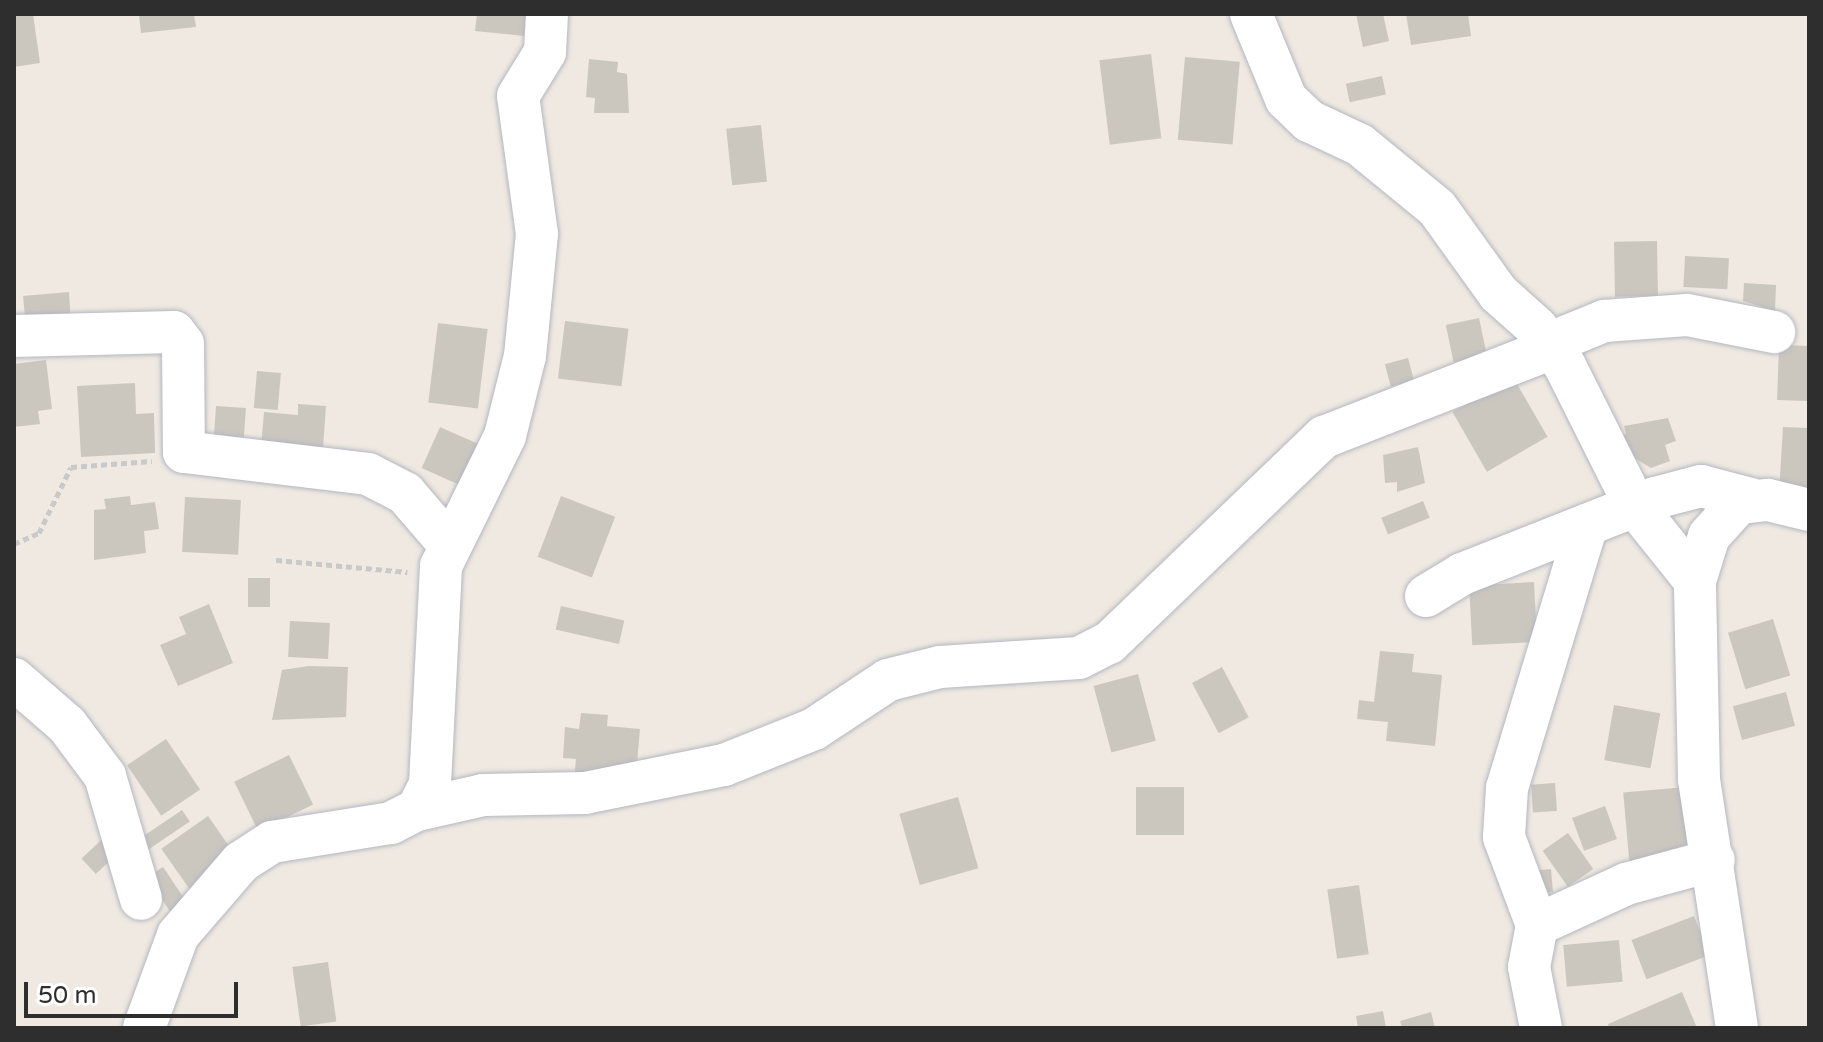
<!DOCTYPE html>
<html>
<head>
<meta charset="utf-8">
<style>
  body { margin:0 }
  #map { position:relative; width:1823px; height:1042px; overflow:hidden; background:#efe9e1; font-family:"Varela Round",sans-serif }
  div>[style] { position:absolute }
  [style*='--x'] { left:calc(var(--x)*1px); top:calc(var(--y)*1px); width:calc(var(--w)*1px); rotate:calc(var(--a)*1deg) }
  .building>* { inset:0; background:#cbc7bf; transform-origin:0 0 }
  .path>* { height:5px; margin-top:-2.5px; transform-origin:0; background:repeating-linear-gradient(90deg,#c9c9c9 0 6px,transparent 0 10px) }
  .roads { filter:drop-shadow(0 0 2px #b4b7c1) drop-shadow(0 0 2px #b4b7c1) }
  .minor>* { height:42px; margin:-21px; padding:0 21px; transform-origin:21px; border-radius:21px; background:#fff }
  span { translate:-50% -50%; white-space:nowrap; text-align:center; line-height:1.15; -webkit-text-stroke:6px #fff; paint-order:stroke }
  .frame { position:absolute; inset:0; border:16px solid #2e2e2e; pointer-events:none }
  .scale { position:absolute; left:24px; top:982px; width:214px; height:36px; box-sizing:border-box; border:4px solid #2e2e2e; border-top:0; padding-left:10px; font-size:24px; line-height:28px; white-space:nowrap; color:#2e2e2e; -webkit-text-stroke:6px #fff; paint-order:stroke }
</style>
</head>
<body>
<div id="map">
  <div class="building">
    <i style="clip-path:polygon(14px 14px,33px 14px,40px 63px,14px 67px)"></i>
    <i style="clip-path:polygon(139px 14px,194px 14px,196px 27px,141px 33px)"></i>
    <i style="clip-path:polygon(477px 14px,526px 14px,524px 36px,475px 31px)"></i>
    <i style="clip-path:polygon(1356px 14px,1383px 14px,1389px 41px,1363px 47px)"></i>
    <i style="clip-path:polygon(1406px 14px,1468px 14px,1471px 36px,1411px 45px)"></i>
    <i style="left:1151px;top:54px;width:85px;height:52px;rotate:83deg"></i>
    <i style="left:1185px;top:57px;width:55px;height:83px;rotate:5deg"></i>
    <i style="clip-path:polygon(589px 59px,618px 62px,617px 72px,627px 74px,629px 113px,594px 113px,595px 98px,586px 97px)"></i>
    <i style="left:1382px;top:76px;width:19px;height:37px;rotate:78deg"></i>
    <i style="left:761px;top:125px;width:57px;height:35px;rotate:84deg"></i>
    <i style="left:1657px;top:241px;width:55px;height:43px;rotate:89deg"></i>
    <i style="left:1685px;top:256px;width:44px;height:31px;rotate:3deg"></i>
    <i style="clip-path:polygon(1744px 283px,1776px 285px,1775px 311px,1743px 301px)"></i>
    <i style="clip-path:polygon(69px 292px,71px 325px,25px 317px,23px 296px)"></i>
    <i style="left:1479px;top:318px;width:38px;height:34px;rotate:78deg"></i>
    <i style="left:565px;top:321px;width:64px;height:58px;rotate:7deg"></i>
    <i style="left:438px;top:323px;width:50px;height:80px;rotate:7deg"></i>
    <i style="left:1779px;top:345px;width:30px;height:55px;rotate:2deg"></i>
    <i style="left:1408px;top:358px;width:23px;height:24px;rotate:75deg"></i>
    <i style="clip-path:polygon(46px 360px,52px 409px,38px 411px,40px 424px,14px 427px,14px 364px)"></i>
    <i style="left:257px;top:371px;width:24px;height:37px;rotate:5deg"></i>
    <i style="left:1513px;top:377px;width:69px;height:70px;rotate:60deg"></i>
    <i style="clip-path:polygon(135px 383px,136px 414px,154px 413px,155px 453px,81px 457px,77px 386px)"></i>
    <i style="clip-path:polygon(298px 404px,326px 406px,322px 462px,260px 457px,264px 412px,298px 415px)"></i>
    <i style="left:216px;top:406px;width:30px;height:44px;rotate:4deg"></i>
    <i style="clip-path:polygon(1668px 418px,1676px 441px,1665px 445px,1670px 461px,1651px 468px,1636px 459px,1623px 463px,1615px 437px,1626px 434px,1624px 426px)"></i>
    <i style="left:440px;top:427px;width:48px;height:45px;rotate:24deg"></i>
    <i style="clip-path:polygon(1783px 427px,1809px 428px,1809px 495px,1779px 493px)"></i>
    <i style="clip-path:polygon(1418px 447px,1425px 483px,1397px 492px,1397px 482px,1385px 483px,1383px 455px)"></i>
    <i style="clip-path:polygon(130px 496px,131px 505px,155px 502px,159px 529px,144px 531px,146px 553px,94px 560px,94px 510px,106px 509px,104px 499px)"></i>
    <i style="left:561px;top:496px;width:58px;height:65px;rotate:21deg"></i>
    <i style="left:185px;top:497px;width:56px;height:55px;rotate:3deg"></i>
    <i style="left:1423px;top:501px;width:18px;height:45px;rotate:68deg"></i>
    <i style="left:248px;top:578px;width:22px;height:29px"></i>
    <i style="left:1534px;top:582px;width:60px;height:65px;rotate:87deg"></i>
    <i style="clip-path:polygon(209px 604px,233px 663px,178px 686px,160px 645px,186px 634px,179px 617px)"></i>
    <i style="left:561px;top:606px;width:65px;height:24px;rotate:13deg"></i>
    <i style="left:1773px;top:619px;width:59px;height:47px;rotate:73deg"></i>
    <i style="left:290px;top:621px;width:40px;height:36px;rotate:3deg"></i>
    <i style="clip-path:polygon(1380px 651px,1414px 654px,1412px 672px,1442px 675px,1435px 746px,1386px 741px,1388px 722px,1357px 719px,1359px 700px,1374px 702px)"></i>
    <i style="clip-path:polygon(309px 666px,348px 667px,346px 717px,272px 720px,282px 670px)"></i>
    <i style="left:1222px;top:667px;width:57px;height:34px;rotate:62deg"></i>
    <i style="left:1138px;top:674px;width:69px;height:46px;rotate:75deg"></i>
    <i style="left:1786px;top:692px;width:35px;height:55px;rotate:75deg"></i>
    <i style="left:1614px;top:705px;width:47px;height:56px;rotate:10deg"></i>
    <i style="clip-path:polygon(581px 713px,608px 715px,607px 726px,640px 729px,636px 774px,574px 780px,576px 759px,563px 758px,565px 727px,579px 729px)"></i>
    <i style="left:166px;top:739px;width:61px;height:47px;rotate:56deg"></i>
    <i style="left:289px;top:755px;width:55px;height:61px;rotate:64deg"></i>
    <i style="left:1555px;top:783px;width:28px;height:24px;rotate:86deg"></i>
    <i style="left:1136px;top:787px;width:48px;height:48px"></i>
    <i style="left:1686px;top:787px;width:69px;height:63px;rotate:85deg"></i>
    <i style="left:958px;top:797px;width:74px;height:61px;rotate:74deg"></i>
    <i style="left:1605px;top:806px;width:35px;height:35px;rotate:70deg"></i>
    <i style="left:182px;top:810px;width:14px;height:50px;rotate:56deg"></i>
    <i style="left:208px;top:816px;width:50px;height:57px;rotate:55deg"></i>
    <i style="left:110px;top:832px;width:21px;height:39px;rotate:47deg"></i>
    <i style="left:1568px;top:833px;width:44px;height:31px;rotate:55deg"></i>
    <i style="left:163px;top:867px;width:52px;height:19px;rotate:56deg"></i>
    <i style="left:1551px;top:869px;width:23px;height:22px;rotate:85deg"></i>
    <i style="left:1359px;top:885px;width:70px;height:32px;rotate:82deg"></i>
    <i style="left:1694px;top:916px;width:42px;height:67px;rotate:69deg"></i>
    <i style="left:1619px;top:940px;width:42px;height:56px;rotate:85deg"></i>
    <i style="left:328px;top:962px;width:60px;height:36px;rotate:82deg"></i>
    <i style="clip-path:polygon(1682px 992px,1697px 1028px,1609px 1028px,1608px 1024px)"></i>
    <i style="clip-path:polygon(1383px 1011px,1386px 1028px,1358px 1028px,1356px 1016px)"></i>
    <i style="clip-path:polygon(1431px 1012px,1435px 1028px,1402px 1028px,1400px 1021px)"></i>
  </div>
  <div class="path">
    <i style="--x:14;--y:544;--w:27;--a:-24"></i>
    <i style="--x:39;--y:533;--w:73;--a:-64.1"></i>
    <i style="--x:71;--y:467;--w:81;--a:-4.2"></i>
    <i style="--x:276;--y:560;--w:132;--a:5.2"></i>
  </div>
  <div class="roads">
    <div class="minor">
      <i style="--x:1251;--y:14;--w:92;--a:67.6"></i>
      <i style="--x:1286;--y:99;--w:32;--a:44"></i>
      <i style="--x:1309;--y:121;--w:56;--a:25.2"></i>
      <i style="--x:1360;--y:145;--w:99;--a:39.3"></i>
      <i style="--x:1437;--y:208;--w:105;--a:54.3"></i>
      <i style="--x:1498;--y:293;--w:52;--a:41.9"></i>
      <i style="--x:1537;--y:328;--w:47;--a:53.6"></i>
      <i style="--x:1565;--y:366;--w:157;--a:63.4"></i>
      <i style="--x:1635;--y:506;--w:96;--a:51.3"></i>
      <i style="--x:14;--y:336;--w:160;--a:-1.4"></i>
      <i style="--x:174;--y:332;--w:15;--a:53"></i>
      <i style="--x:183;--y:344;--w:108;--a:89.5"></i>
      <i style="--x:184;--y:452;--w:185;--a:6.8"></i>
      <i style="--x:368;--y:474;--w:42;--a:27.2"></i>
      <i style="--x:405;--y:493;--w:66;--a:49.3"></i>
      <i style="--x:1548;--y:344;--w:61;--a:-22.3"></i>
      <i style="--x:1604;--y:321;--w:83;--a:-4.1"></i>
      <i style="--x:1687;--y:315;--w:89;--a:11.1"></i>
      <i style="--x:1426;--y:596;--w:42;--a:-31.4"></i>
      <i style="--x:1462;--y:574;--w:207;--a:-21.5"></i>
      <i style="--x:1655;--y:498;--w:48;--a:-14.6"></i>
      <i style="--x:1701;--y:486;--w:52;--a:14.6"></i>
      <i style="--x:14;--y:679;--w:70;--a:41"></i>
      <i style="--x:67;--y:725;--w:64;--a:53.3"></i>
      <i style="--x:105;--y:776;--w:128;--a:73.7"></i>
      <i style="--x:417;--y:810;--w:68;--a:-12.8"></i>
      <i style="--x:483;--y:795;--w:102;--a:-1.1"></i>
      <i style="--x:585;--y:793;--w:142;--a:-11.4"></i>
      <i style="--x:724;--y:765;--w:97;--a:-21.8"></i>
      <i style="--x:814;--y:729;--w:89;--a:-33.5"></i>
      <i style="--x:888;--y:680;--w:54;--a:-14"></i>
      <i style="--x:940;--y:667;--w:139;--a:-3.7"></i>
      <i style="--x:1079;--y:658;--w:34;--a:-27"></i>
      <i style="--x:1109;--y:643;--w:298;--a:-43.8"></i>
      <i style="--x:1324;--y:437;--w:245;--a:-21.3"></i>
      <i style="--x:1537;--y:925;--w:94;--a:-110.6"></i>
      <i style="--x:1504;--y:837;--w:49;--a:-86.5"></i>
      <i style="--x:1507;--y:788;--w:275;--a:-73.1"></i>
      <i style="--x:144;--y:1028;--w:99;--a:-69.9"></i>
      <i style="--x:178;--y:935;--w:96;--a:-49.2"></i>
      <i style="--x:241;--y:862;--w:37;--a:-33"></i>
      <i style="--x:272;--y:842;--w:121;--a:-9.1"></i>
      <i style="--x:391;--y:823;--w:29;--a:-27"></i>
      <i style="--x:417;--y:810;--w:29;--a:-63"></i>
      <i style="--x:430;--y:784;--w:218;--a:-87.1"></i>
      <i style="--x:441;--y:566;--w:145;--a:-63.8"></i>
      <i style="--x:505;--y:436;--w:82;--a:-76"></i>
      <i style="--x:525;--y:356;--w:123;--a:-84.4"></i>
      <i style="--x:537;--y:234;--w:139;--a:-97.8"></i>
      <i style="--x:518;--y:96;--w:52;--a:-58.5"></i>
      <i style="--x:545;--y:52;--w:38;--a:-87"></i>
      <i style="--x:1541;--y:1028;--w:62;--a:-101.1"></i>
      <i style="--x:1529;--y:967;--w:43;--a:-79.2"></i>
      <i style="--x:1537;--y:925;--w:98;--a:-24.7"></i>
      <i style="--x:1626;--y:884;--w:91;--a:-15.3"></i>
      <i style="--x:1737;--y:1028;--w:252;--a:-98.7"></i>
      <i style="--x:1699;--y:779;--w:198;--a:-91.2"></i>
      <i style="--x:1695;--y:581;--w:47;--a:-72.7"></i>
      <i style="--x:1709;--y:536;--w:45;--a:-47.7"></i>
      <i style="--x:1739;--y:503;--w:29;--a:-6"></i>
      <i style="--x:1768;--y:500;--w:42;--a:13.7"></i>
    </div>
  </div>
  <div class="frame"></div>
  <div class="scale">50 m</div>
</div>
</body>
</html>
